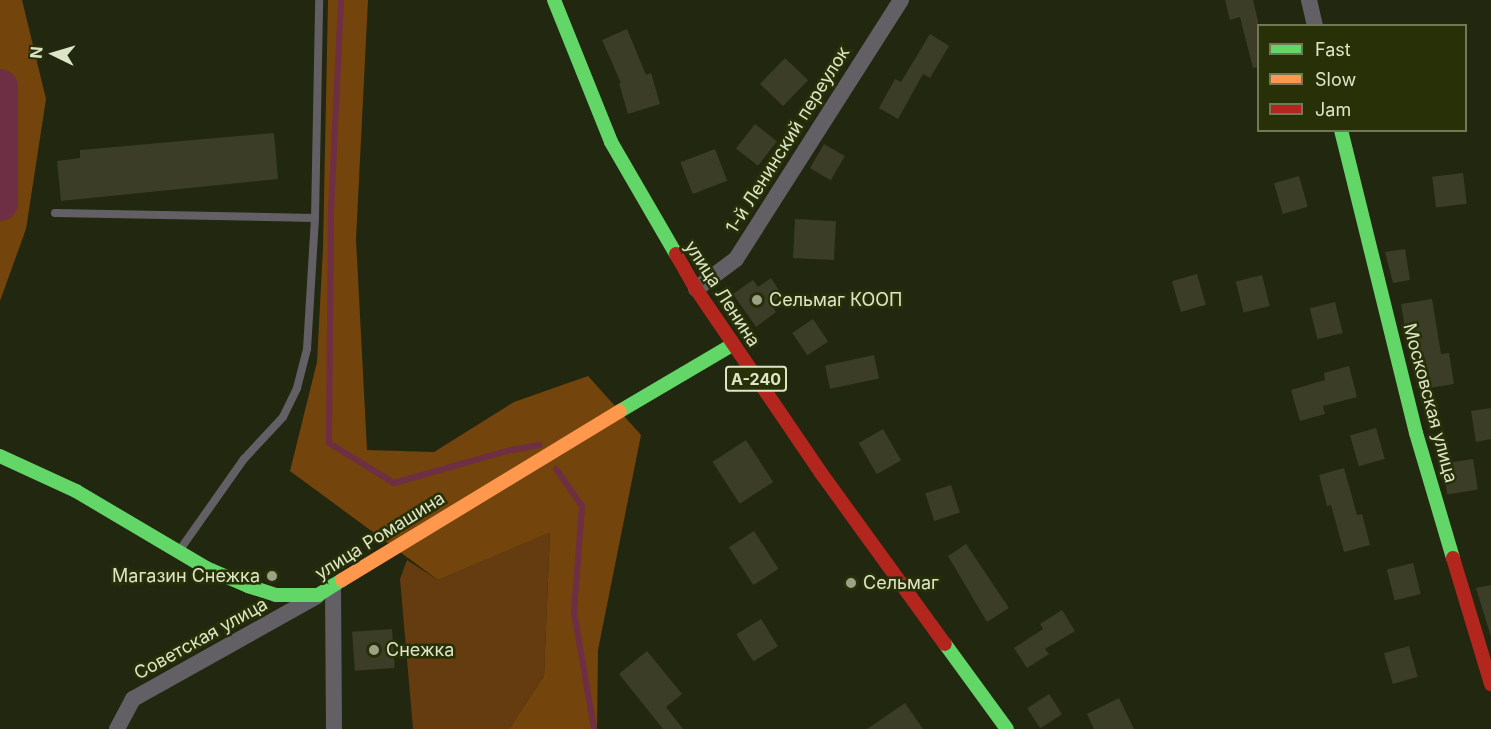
<!DOCTYPE html>
<html>
<head>
<meta charset="utf-8">
<style>
  body { margin:0 }
  #map { position:relative; width:1491px; height:729px; overflow:hidden; background:#222710; font-family:Inter,sans-serif }
  div>[style] { position:absolute }
  [style*='--x'] { left:calc(var(--x)*1px); top:calc(var(--y)*1px); width:calc(var(--w)*1px); rotate:calc(var(--a)*1deg) }
  .green>* { inset:0; background:#643c0f }
  .forest>* { inset:0; background:#74440d }
  .stream>* { height:6px; margin:-3px; padding:0 3px; transform-origin:3px; border-radius:3px; background:#6e2e43 }
  .river>* { height:36px; margin:-18px; padding:0 18px; transform-origin:18px; border-radius:18px; background:#6e2e43 }
  .building>* { inset:0; background:#3c3d26; transform-origin:0 0 }
  .lane>* { height:8px; margin:-4px; padding:0 4px; transform-origin:4px; border-radius:4px; background:#636065 }
  .street>* { height:16px; margin:-8px; padding:0 8px; transform-origin:8px; border-radius:8px; background:#636065 }
  .fast>* { height:14px; margin:-7px; padding:0 7px; transform-origin:7px; border-radius:7px; background:#63d668 }
  .slow>* { height:14px; margin:-7px; padding:0 7px; transform-origin:7px; border-radius:7px; background:#ff974d }
  .jam>* { height:14px; margin:-7px; padding:0 7px; transform-origin:7px; border-radius:7px; background:#b3261e }
  .dots>* { width:16px; height:16px; translate:-50% -50%; box-sizing:border-box; border:3px solid #273007; border-radius:50% }
  span { translate:-50% -50%; white-space:nowrap; text-align:center; line-height:1.15; -webkit-text-stroke:5px #273007; paint-order:stroke }
  .shield-label span { padding:2px 4px; background:#273007; border:2px solid; border-radius:4px; -webkit-text-stroke-width:0 }
  .shield-label { font-size:16px; color:#dde5c9; font-weight:700 }
  .street-label { font-size:18px; color:#dde5c9 }
  .poi-label { font-size:18px; color:#dde5c9 }
  .left { translate:0 -50%; text-align:left }
  .right { translate:-100% -50%; text-align:right }
  .legend { position:absolute; left:1257px; top:24px; width:210px; height:108px; box-sizing:border-box; background:#273007; border:2px solid #707855; margin:0; padding:8px 10px; list-style:none; font-size:18px; color:#dde5c9 }
  .legend li { display:flex; align-items:center; gap:12px; height:30px }
  .legend b { width:30px; border:2px solid #707855 }
  .north { position:absolute; left:24px; top:24px; width:60px; height:60px; -webkit-text-stroke:4px #273007; paint-order:stroke; rotate:275deg; font-size:16px; font-weight:700; line-height:24px; text-align:center; color:#dde5c9 }
  .north::after { content:''; display:block; margin:auto; width:21px; height:27px; background:#dde5c9; clip-path:polygon(50% 0,100% 100%,50% 72%,0 100%) }
</style>
</head>
<body>
<div id="map">
  <div class="green">
    <i style="clip-path:polygon(550px 531px,544px 676px,509px 729px,413px 729px,400px 579px,407px 560px,438px 580px)"></i>
  </div>
  <div class="forest">
    <i style="clip-path:polygon(0 0,22px 0,46px 99px,26px 229px,0 301px)"></i>
    <i style="clip-path:polygon(328px 0,368px 0,356px 239px,367px 450px,434px 452px,514px 402px,588px 376px,641px 435px,598px 650px,597px 729px,509px 729px,544px 676px,550px 532px,438px 580px,290px 471px,317px 362px,323px 248px)"></i>
  </div>
  <div class="stream">
    <i style="--x:341;--y:0;--w:210;--a:92.7"></i>
    <i style="--x:331;--y:210;--w:233;--a:90.5"></i>
    <i style="--x:329;--y:443;--w:76;--a:31.6"></i>
    <i style="--x:394;--y:483;--w:122;--a:-15.8"></i>
    <i style="--x:511;--y:450;--w:29;--a:-10"></i>
    <i style="--x:556;--y:469;--w:45;--a:54.9"></i>
    <i style="--x:582;--y:506;--w:106;--a:94.3"></i>
    <i style="--x:574;--y:612;--w:119;--a:80.3"></i>
  </div>
  <div class="river">
    <i style="--x:0;--y:87;--w:116;--a:90"></i>
  </div>
  <div class="building">
    <i style="clip-path:polygon(1225px 0,1253px 0,1258px 21px,1258px 67px,1253px 68px,1240px 17px,1230px 20px)"></i>
    <i style="clip-path:polygon(627px 29px,646px 75px,651px 73px,660px 104px,628px 114px,619px 83px,621px 83px,602px 40px)"></i>
    <i style="clip-path:polygon(930px 34px,949px 46px,930px 78px,923px 74px,898px 119px,879px 108px,895px 79px,901px 82px)"></i>
    <i style="left:785px;top:58px;width:32px;height:36px;rotate:44deg"></i>
    <i style="left:755px;top:124px;width:28px;height:31px;rotate:38deg"></i>
    <i style="clip-path:polygon(274px 133px,278px 179px,61px 201px,57px 161px,80px 158px,80px 150px)"></i>
    <i style="left:824px;top:144px;width:24px;height:28px;rotate:30deg"></i>
    <i style="left:715px;top:149px;width:34px;height:37px;rotate:69deg"></i>
    <i style="left:1463px;top:173px;width:31px;height:31px;rotate:83deg"></i>
    <i style="left:1299px;top:176px;width:32px;height:26px;rotate:74deg"></i>
    <i style="left:795px;top:219px;width:41px;height:39px;rotate:3deg"></i>
    <i style="clip-path:polygon(1405px 249px,1410px 280px,1393px 283px,1385px 252px)"></i>
    <i style="left:1197px;top:274px;width:32px;height:26px;rotate:74deg"></i>
    <i style="left:1262px;top:275px;width:32px;height:27px;rotate:76deg"></i>
    <i style="clip-path:polygon(771px 278px,782px 295px,771px 304px,776px 312px,756px 327px,733px 294px,753px 280px,758px 287px)"></i>
    <i style="clip-path:polygon(1432px 299px,1441px 354px,1449px 353px,1454px 384px,1423px 389px,1414px 333px,1406px 334px,1401px 304px)"></i>
    <i style="left:1335px;top:302px;width:32px;height:26px;rotate:76deg"></i>
    <i style="left:813px;top:319px;width:27px;height:25px;rotate:56deg"></i>
    <i style="left:874px;top:355px;width:24px;height:50px;rotate:78deg"></i>
    <i style="clip-path:polygon(1349px 366px,1357px 397px,1323px 406px,1325px 414px,1300px 421px,1291px 390px,1325px 380px,1324px 373px)"></i>
    <i style="clip-path:polygon(1491px 408px,1491px 439px,1476px 442px,1471px 411px)"></i>
    <i style="left:1376px;top:428px;width:32px;height:27px;rotate:74deg"></i>
    <i style="left:883px;top:429px;width:36px;height:28px;rotate:60deg"></i>
    <i style="left:746px;top:440px;width:50px;height:40px;rotate:57deg"></i>
    <i style="left:1473px;top:459px;width:31px;height:31px;rotate:81deg"></i>
    <i style="clip-path:polygon(1344px 468px,1357px 515px,1362px 514px,1370px 545px,1344px 552px,1331px 505px,1327px 506px,1319px 475px)"></i>
    <i style="left:951px;top:485px;width:29px;height:27px;rotate:72deg"></i>
    <i style="left:754px;top:531px;width:45px;height:30px;rotate:57deg"></i>
    <i style="clip-path:polygon(966px 544px,1009px 608px,987px 622px,948px 556px)"></i>
    <i style="left:1413px;top:563px;width:32px;height:27px;rotate:76deg"></i>
    <i style="clip-path:polygon(1491px 585px,1491px 637px,1476px 588px)"></i>
    <i style="clip-path:polygon(1062px 610px,1075px 631px,1045px 649px,1049px 654px,1027px 668px,1014px 648px,1043px 629px,1040px 624px)"></i>
    <i style="left:761px;top:619px;width:32px;height:29px;rotate:58deg"></i>
    <i style="left:392px;top:629px;width:39px;height:40px;rotate:86deg"></i>
    <i style="left:1409px;top:646px;width:32px;height:26px;rotate:74deg"></i>
    <i style="clip-path:polygon(647px 651px,682px 694px,666px 707px,683px 729px,663px 729px,619px 674px)"></i>
    <i style="left:1049px;top:694px;width:24px;height:26px;rotate:57deg"></i>
    <i style="clip-path:polygon(1119px 698px,1134px 729px,1094px 729px,1087px 714px)"></i>
    <i style="clip-path:polygon(905px 703px,923px 729px,867px 729px)"></i>
  </div>
  <div class="lane">
    <i style="--x:55;--y:213;--w:260;--a:1.1"></i>
    <i style="--x:179;--y:551;--w:113;--a:-54.8"></i>
    <i style="--x:244;--y:459;--w:57;--a:-47.1"></i>
    <i style="--x:283;--y:417;--w:32;--a:-64"></i>
    <i style="--x:297;--y:388;--w:40;--a:-75.6"></i>
    <i style="--x:307;--y:349;--w:131;--a:-86.5"></i>
    <i style="--x:315;--y:218;--w:218;--a:-88.9"></i>
  </div>
  <div class="street">
    <i style="--x:1309;--y:0;--w:27;--a:77"></i>
    <i style="--x:696;--y:289;--w:50;--a:-36.9"></i>
    <i style="--x:736;--y:259;--w:307;--a:-57.5"></i>
    <i style="--x:333;--y:586;--w:143;--a:89.6"></i>
    <i style="--x:117;--y:729;--w:34;--a:-62"></i>
    <i style="--x:133;--y:699;--w:211;--a:-29.2"></i>
  </div>
  <div class="fast">
    <i style="--x:554;--y:0;--w:153;--a:68.1"></i>
    <i style="--x:611;--y:142;--w:129;--a:59.9"></i>
    <i style="--x:1341;--y:130;--w:312;--a:76.1"></i>
    <i style="--x:1416;--y:433;--w:130;--a:73.5"></i>
    <i style="--x:620;--y:411;--w:130;--a:-30.5"></i>
    <i style="--x:0;--y:456;--w:84;--a:24.7"></i>
    <i style="--x:76;--y:491;--w:151;--a:30.6"></i>
    <i style="--x:206;--y:568;--w:46;--a:23.2"></i>
    <i style="--x:248;--y:586;--w:29;--a:18"></i>
    <i style="--x:276;--y:595;--w:42;--a:0"></i>
    <i style="--x:318;--y:595;--w:28;--a:-32"></i>
    <i style="--x:945;--y:644;--w:105;--a:53.9"></i>
  </div>
  <div class="slow">
    <i style="--x:342;--y:580;--w:325;--a:-31.3"></i>
  </div>
  <div class="jam">
    <i style="--x:676;--y:254;--w:40;--a:60.3"></i>
    <i style="--x:696;--y:289;--w:222;--a:55.8"></i>
    <i style="--x:821;--y:473;--w:211;--a:54.1"></i>
    <i style="--x:1453;--y:558;--w:132;--a:73.2"></i>
  </div>
  <div class="dots">
    <i style="left:757px;top:300px;background:#9ca288"></i>
    <i style="left:272px;top:576px;background:#9ca288"></i>
    <i style="left:851px;top:583px;background:#9ca288"></i>
    <i style="left:374px;top:650px;background:#9ca288"></i>
  </div>
  <div class="shield-label">
    <span style="left:756px;top:379px">А-240</span>
  </div>
  <div class="street-label">
    <span style="left:788px;top:140px;rotate:-58deg">1-й Ленинский переулок</span>
    <span style="left:722px;top:294px;rotate:57deg">улица Ленина</span>
    <span style="left:1430px;top:403px;rotate:75deg">Московская улица</span>
    <span style="left:380px;top:536px;rotate:-32deg">улица Ромашина</span>
    <span style="left:201px;top:639px;rotate:-29deg">Советская улица</span>
  </div>
  <div class="poi-label">
    <span class="left" style="left:769px;top:300px">Сельмаг КООП</span>
    <span class="right" style="left:260px;top:576px">Магазин Снежка</span>
    <span class="left" style="left:863px;top:583px">Сельмаг</span>
    <span class="left" style="left:386px;top:650px">Снежка</span>
  </div>
  <ul class="legend">
  <li><b style="height:8px;background:#63d668"></b>Fast</li>
  <li><b style="height:8px;background:#ff974d"></b>Slow</li>
  <li><b style="height:8px;background:#b3261e"></b>Jam</li>
  </ul>
  <div class="north">N</div>
</div>
</body>
</html>
